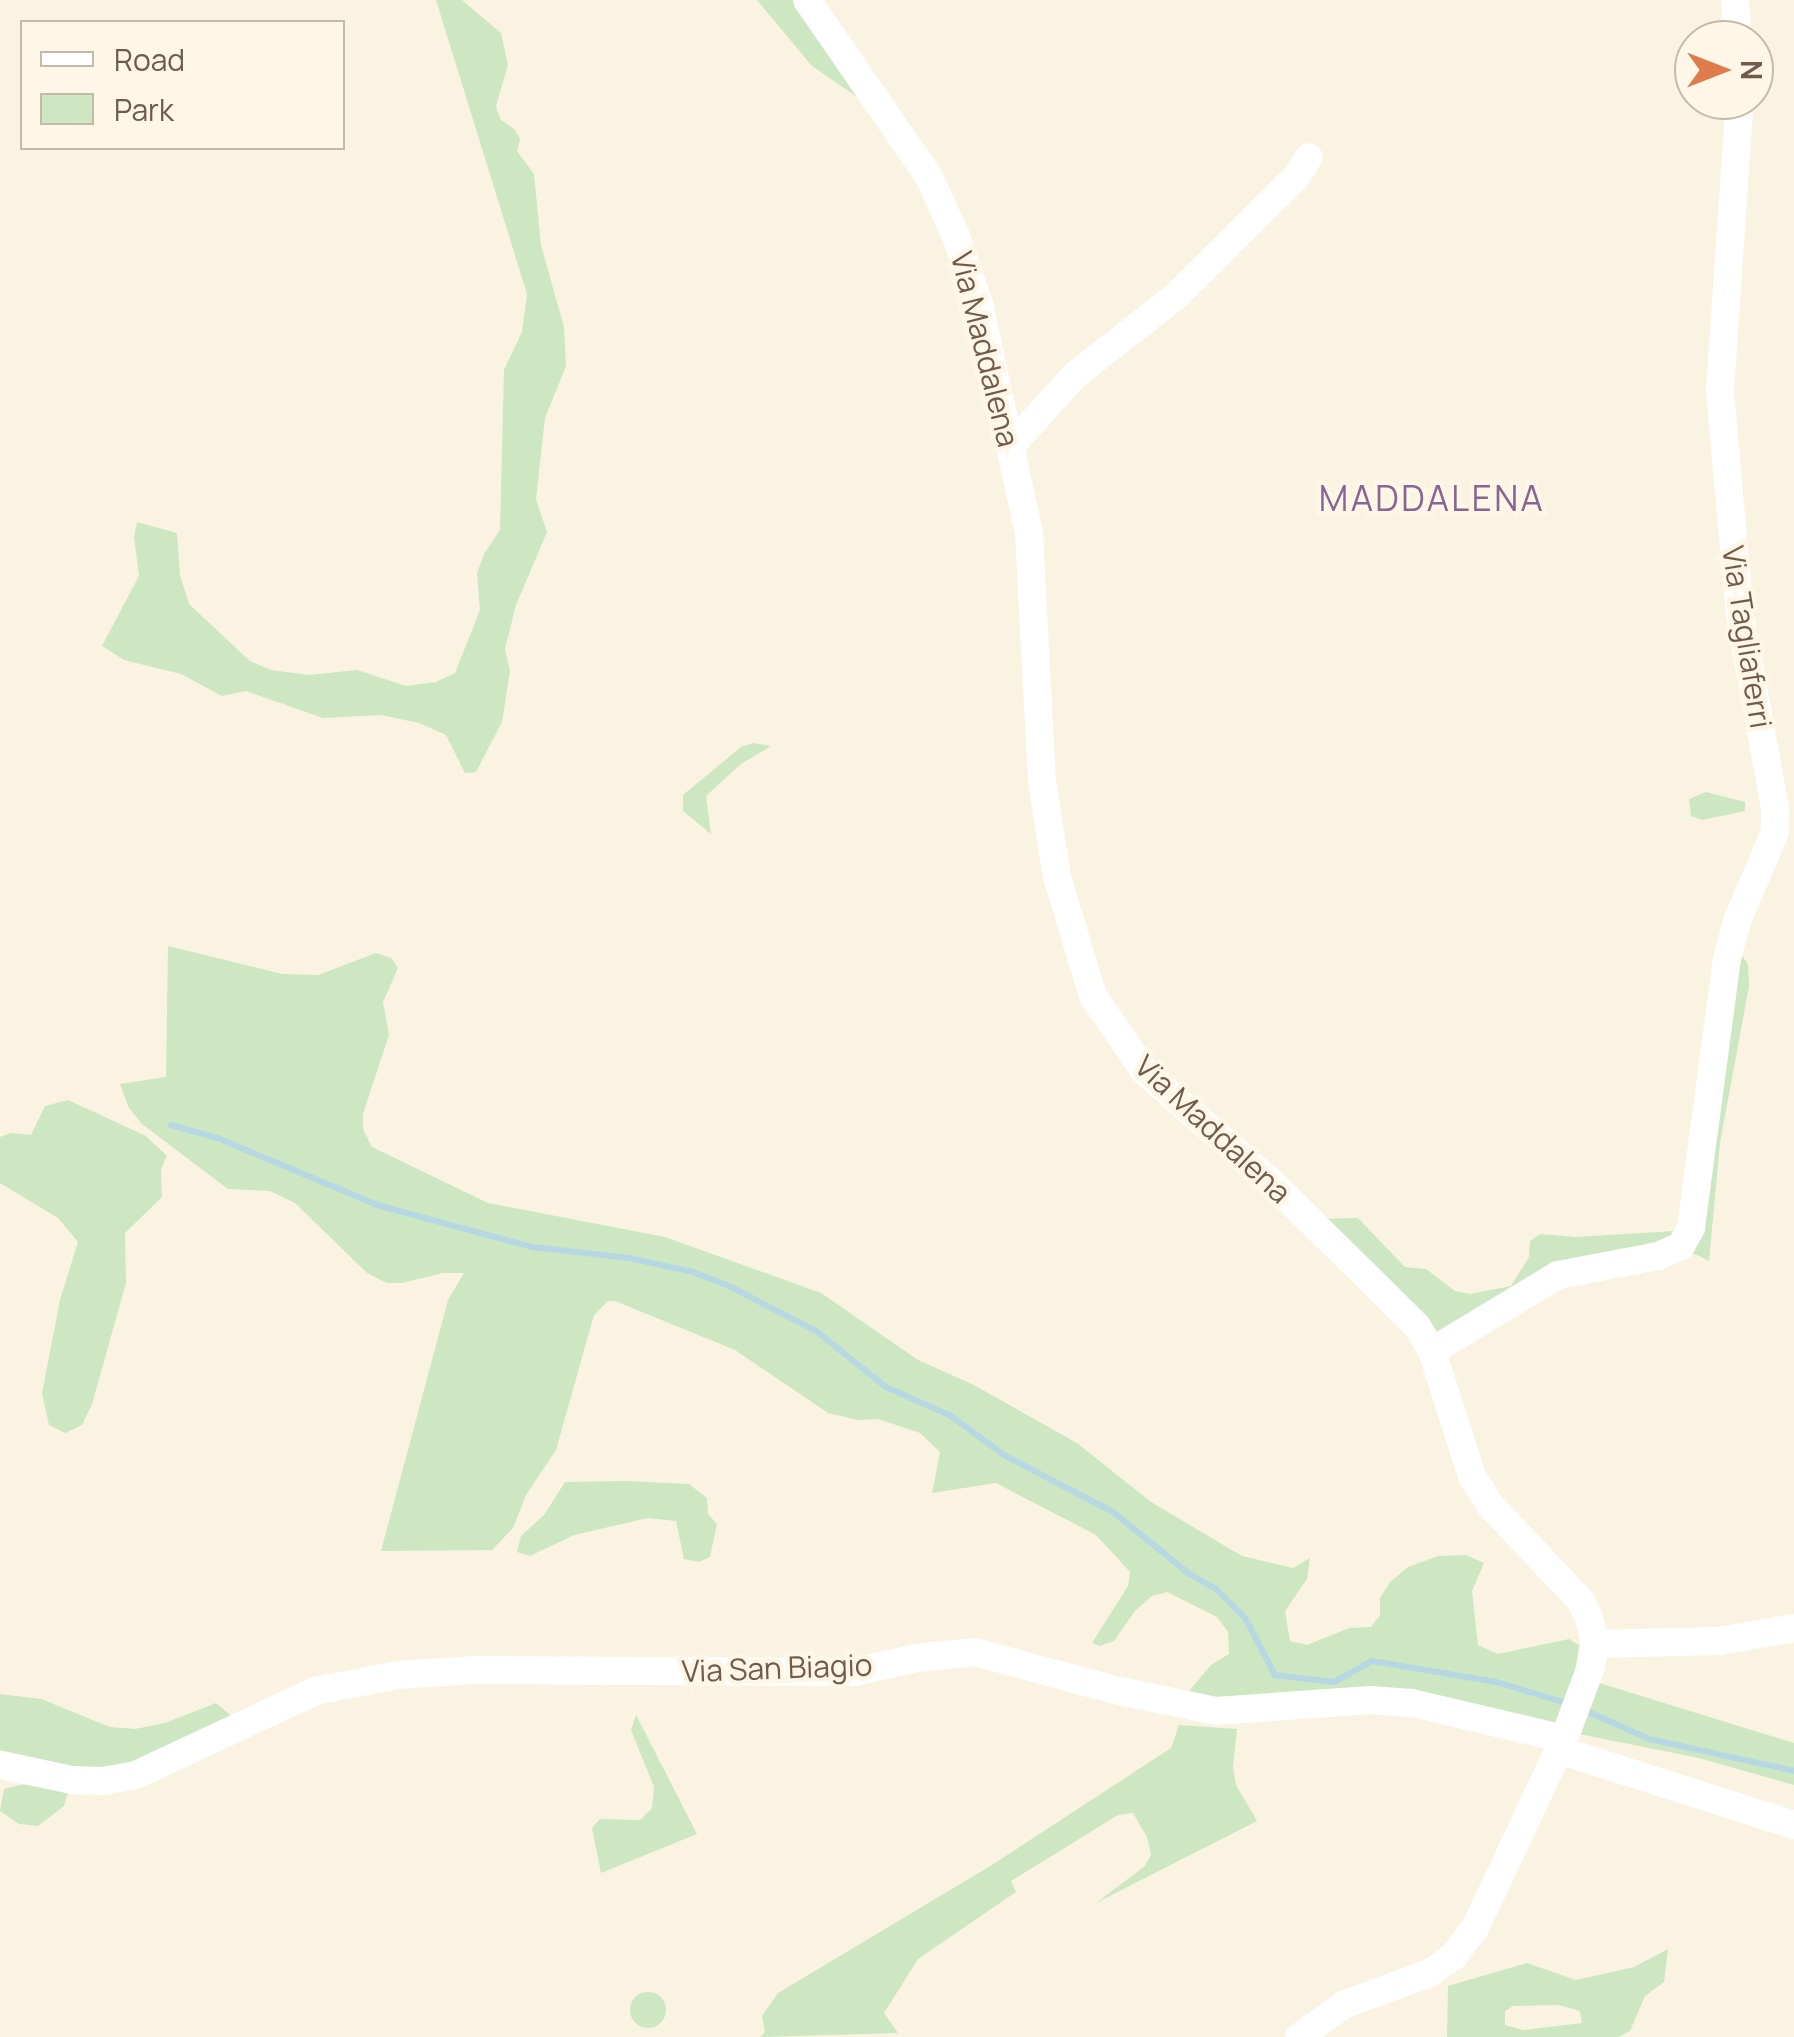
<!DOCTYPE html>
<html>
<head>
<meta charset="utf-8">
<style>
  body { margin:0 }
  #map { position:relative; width:1794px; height:2037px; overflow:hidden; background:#fbf3e1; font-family:Manrope,sans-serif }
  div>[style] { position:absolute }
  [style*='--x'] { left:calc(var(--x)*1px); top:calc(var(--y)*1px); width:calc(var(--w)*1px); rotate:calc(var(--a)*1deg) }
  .green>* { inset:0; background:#cce7c1 }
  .round { border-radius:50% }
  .stream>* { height:6px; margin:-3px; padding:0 3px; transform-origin:3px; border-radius:3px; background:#b7d8e2 }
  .minor>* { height:28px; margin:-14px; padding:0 14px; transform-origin:14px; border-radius:14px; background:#fff }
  span { translate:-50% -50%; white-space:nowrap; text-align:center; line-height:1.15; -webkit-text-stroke:9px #fef7e7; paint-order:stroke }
  .street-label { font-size:30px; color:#705b4a }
  .quarter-label { font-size:35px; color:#886593; letter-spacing:2.5px }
  .legend { position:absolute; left:20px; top:20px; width:325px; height:130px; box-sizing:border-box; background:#fef7e7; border:2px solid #c5b9a8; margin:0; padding:12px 18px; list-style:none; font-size:30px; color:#705b4a }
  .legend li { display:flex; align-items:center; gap:20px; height:50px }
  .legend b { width:50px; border:2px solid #c5b9a8 }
  .north { position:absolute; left:1674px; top:20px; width:100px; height:100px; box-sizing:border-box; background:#fef7e7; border:2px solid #c5b9a8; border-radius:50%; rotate:90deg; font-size:28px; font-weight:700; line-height:40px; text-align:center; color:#705b4a }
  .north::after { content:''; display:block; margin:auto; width:35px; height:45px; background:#de7c4c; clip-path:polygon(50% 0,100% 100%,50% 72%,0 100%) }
</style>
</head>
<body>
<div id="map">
  <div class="green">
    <i style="clip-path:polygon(436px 0,462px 0,501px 33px,508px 65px,496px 106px,500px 119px,515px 130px,520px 139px,517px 151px,534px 174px,541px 245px,564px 327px,566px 366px,545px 418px,536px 499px,547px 532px,516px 605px,505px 649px,510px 671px,502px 722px,476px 772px,465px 773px,446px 735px,419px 723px,381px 715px,323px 718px,246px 691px,222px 696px,181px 674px,124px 660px,102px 646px,139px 576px,134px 537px,137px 522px,177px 533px,180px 575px,189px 604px,250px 661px,271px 670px,309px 675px,357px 670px,406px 686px,436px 682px,455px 673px,480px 610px,477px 573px,484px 554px,500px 530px,504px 370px,522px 332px,527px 294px)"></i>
    <i style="clip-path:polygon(757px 0,795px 0,857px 97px,812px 66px)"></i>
    <i style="clip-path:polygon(754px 743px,771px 746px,741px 764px,706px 796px,711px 834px,683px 811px,683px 795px,741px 747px)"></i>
    <i style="clip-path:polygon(1706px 792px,1745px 802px,1745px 811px,1702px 820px,1691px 816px,1689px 799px)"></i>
    <i style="clip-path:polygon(168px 946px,282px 974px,318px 975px,376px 953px,391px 958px,398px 968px,383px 1002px,389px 1035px,363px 1114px,363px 1129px,372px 1147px,488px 1203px,665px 1237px,821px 1293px,918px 1360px,972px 1384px,1077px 1443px,1151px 1502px,1242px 1556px,1293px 1568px,1310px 1558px,1307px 1579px,1285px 1611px,1290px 1641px,1307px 1645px,1349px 1628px,1371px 1627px,1380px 1615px,1380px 1598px,1390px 1582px,1408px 1567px,1438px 1556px,1466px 1555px,1484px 1563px,1472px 1591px,1478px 1645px,1498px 1654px,1569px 1639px,1579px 1645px,1573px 1685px,1561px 1717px,1548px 1731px,1446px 1705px,1185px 1704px,1189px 1691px,1211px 1665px,1229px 1654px,1228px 1632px,1217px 1617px,1167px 1592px,1152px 1596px,1135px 1611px,1114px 1641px,1099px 1646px,1092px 1643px,1128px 1586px,1130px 1572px,1096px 1535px,996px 1483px,932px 1493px,940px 1452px,920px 1433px,878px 1419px,858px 1420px,828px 1413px,735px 1350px,615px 1301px,608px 1301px,594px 1315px,556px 1450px,526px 1495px,513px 1528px,492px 1550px,381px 1551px,448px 1300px,464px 1273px,443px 1273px,402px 1283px,387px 1283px,367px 1273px,295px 1203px,270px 1191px,228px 1189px,142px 1124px,129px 1108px,120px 1084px,166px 1077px)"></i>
    <i style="clip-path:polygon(1742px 955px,1748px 965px,1749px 986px,1720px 1143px,1709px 1261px,1695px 1254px,1685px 1257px,1729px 980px)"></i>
    <i style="clip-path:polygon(68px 1100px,146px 1136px,167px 1156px,161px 1169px,162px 1197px,125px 1233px,126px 1283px,92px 1404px,82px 1425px,65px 1433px,49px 1425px,42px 1393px,60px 1300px,78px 1242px,58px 1218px,0 1183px,0 1137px,11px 1133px,31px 1135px,45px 1106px)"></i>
    <i style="clip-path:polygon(1358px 1218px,1405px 1267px,1426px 1269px,1455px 1291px,1470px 1294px,1511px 1286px,1529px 1257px,1530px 1241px,1540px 1234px,1576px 1237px,1674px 1231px,1675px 1246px,1622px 1260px,1438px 1344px,1315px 1219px)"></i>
    <i style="clip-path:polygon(626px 1481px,689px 1484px,707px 1498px,708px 1514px,717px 1524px,710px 1557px,699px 1562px,684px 1559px,676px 1521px,648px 1518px,574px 1535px,530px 1556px,517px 1552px,521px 1536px,544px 1515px,565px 1482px)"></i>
    <i style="clip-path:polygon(1596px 1682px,1794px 1743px,1794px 1785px,1699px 1758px,1579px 1734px)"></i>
    <i style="clip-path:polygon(0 1694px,41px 1699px,110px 1727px,135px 1729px,165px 1723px,216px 1703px,237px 1721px,123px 1767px,85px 1769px,0 1750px)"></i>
    <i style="clip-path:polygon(636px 1715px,697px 1834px,601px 1873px,592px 1828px,600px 1819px,640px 1820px,652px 1808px,654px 1787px,631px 1730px)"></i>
    <i style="clip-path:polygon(1179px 1725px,1237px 1729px,1233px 1767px,1236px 1785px,1257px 1821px,1096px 1903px,1145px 1866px,1151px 1855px,1147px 1837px,1133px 1813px,1118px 1815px,1011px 1881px,1016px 1892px,918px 1959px,884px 2013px,898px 2033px,760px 2037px,765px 2032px,762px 2016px,778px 1993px,992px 1865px,1171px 1748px)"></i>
    <i style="clip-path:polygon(29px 1783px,68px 1792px,64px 1806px,38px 1826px,19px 1824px,0 1811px,4px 1789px)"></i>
    <i style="clip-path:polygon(evenodd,1668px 1949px,1664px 1982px,1645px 1996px,1630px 2031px,1618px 2037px,1447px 2037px,1448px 1986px,1527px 1963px,1576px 1980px,1634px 1967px,1668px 1949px,1559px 2005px,1580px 2011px,1582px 2023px,1523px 2030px,1505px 2025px,1505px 2011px,1513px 2006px,1559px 2005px)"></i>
    <i class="round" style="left:630px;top:1992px;width:36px;height:36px"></i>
  </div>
  <div class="stream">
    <i style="--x:171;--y:1125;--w:51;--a:15.9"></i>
    <i style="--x:220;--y:1139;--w:170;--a:22.8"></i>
    <i style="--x:377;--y:1205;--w:161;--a:15.2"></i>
    <i style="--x:532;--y:1247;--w:98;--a:6.5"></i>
    <i style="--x:629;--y:1258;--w:66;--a:12.3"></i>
    <i style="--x:693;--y:1272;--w:41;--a:21.5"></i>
    <i style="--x:731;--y:1287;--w:96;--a:27.4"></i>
    <i style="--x:816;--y:1331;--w:90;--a:38.7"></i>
    <i style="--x:886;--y:1387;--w:71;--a:24"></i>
    <i style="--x:951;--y:1416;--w:66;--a:36.3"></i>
    <i style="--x:1004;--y:1455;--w:123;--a:27.6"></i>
    <i style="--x:1113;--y:1512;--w:97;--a:39.1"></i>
    <i style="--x:1188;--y:1573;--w:32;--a:30"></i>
    <i style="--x:1216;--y:1589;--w:41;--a:45"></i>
    <i style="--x:1245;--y:1618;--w:64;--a:62.2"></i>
    <i style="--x:1275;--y:1675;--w:59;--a:6.8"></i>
    <i style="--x:1334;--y:1682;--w:43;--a:-28.9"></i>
    <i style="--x:1372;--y:1661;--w:126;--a:9.6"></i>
    <i style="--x:1496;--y:1682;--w:77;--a:16.6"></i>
    <i style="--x:1582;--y:1709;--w:73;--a:24.1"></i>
    <i style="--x:1649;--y:1739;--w:148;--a:12.4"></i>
  </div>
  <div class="minor">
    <i style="--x:807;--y:0;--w:215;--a:55.4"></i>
    <i style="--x:929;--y:177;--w:65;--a:65.4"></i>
    <i style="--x:956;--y:236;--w:72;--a:71.3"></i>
    <i style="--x:979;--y:304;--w:235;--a:77.7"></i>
    <i style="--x:1029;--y:534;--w:247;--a:87"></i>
    <i style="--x:1042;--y:781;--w:97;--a:81.1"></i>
    <i style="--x:1057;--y:877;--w:124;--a:73.2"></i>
    <i style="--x:1093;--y:996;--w:92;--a:55.6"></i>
    <i style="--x:1145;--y:1072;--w:166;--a:41.1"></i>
    <i style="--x:1270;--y:1181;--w:206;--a:44.6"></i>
    <i style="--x:1417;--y:1326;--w:29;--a:59"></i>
    <i style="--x:1432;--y:1351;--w:131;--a:72.3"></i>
    <i style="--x:1472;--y:1476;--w:34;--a:58"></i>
    <i style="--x:1490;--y:1505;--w:132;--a:46.5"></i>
    <i style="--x:1581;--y:1601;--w:19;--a:65"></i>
    <i style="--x:1589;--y:1618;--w:27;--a:77"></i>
    <i style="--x:1595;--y:1644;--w:23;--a:100"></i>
    <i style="--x:1591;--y:1667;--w:77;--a:110.6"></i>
    <i style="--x:1564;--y:1739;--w:209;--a:115.2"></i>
    <i style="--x:1475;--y:1928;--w:35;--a:127"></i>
    <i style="--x:1454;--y:1956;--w:29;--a:145"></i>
    <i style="--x:1430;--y:1973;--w:90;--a:160"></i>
    <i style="--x:1345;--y:2004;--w:57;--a:144.3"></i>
    <i style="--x:1735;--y:0;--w:40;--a:85.7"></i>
    <i style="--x:1011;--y:446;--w:94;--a:-48"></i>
    <i style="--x:1074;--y:376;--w:130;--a:-38.1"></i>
    <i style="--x:1176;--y:296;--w:170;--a:-44.8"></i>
    <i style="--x:1297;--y:176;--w:22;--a:-58"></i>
    <i style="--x:1432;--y:1351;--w:147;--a:-31.1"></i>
    <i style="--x:1558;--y:1275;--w:102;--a:-10.8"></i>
    <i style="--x:1658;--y:1256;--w:25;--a:-23"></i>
    <i style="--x:1681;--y:1246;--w:21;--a:-61"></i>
    <i style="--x:1691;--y:1228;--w:271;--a:-82.4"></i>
    <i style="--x:1727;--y:959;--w:39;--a:-75"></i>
    <i style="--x:1737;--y:921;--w:97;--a:-66.9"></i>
    <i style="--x:1775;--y:832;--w:24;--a:-90"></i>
    <i style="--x:1775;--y:808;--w:195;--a:-100.3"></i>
    <i style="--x:1740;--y:616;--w:227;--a:-95.1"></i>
    <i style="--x:1720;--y:390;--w:291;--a:-86.1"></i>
    <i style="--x:1595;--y:1644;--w:124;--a:-1.4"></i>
    <i style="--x:1719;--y:1641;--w:76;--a:-9.8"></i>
    <i style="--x:1559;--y:1750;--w:247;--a:17.7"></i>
    <i style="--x:0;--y:1765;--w:74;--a:11.8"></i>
    <i style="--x:72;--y:1780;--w:30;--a:2"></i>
    <i style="--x:102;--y:1781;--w:35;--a:-10"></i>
    <i style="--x:136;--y:1775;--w:198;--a:-25.1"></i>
    <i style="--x:315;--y:1691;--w:85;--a:-10.9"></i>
    <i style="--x:398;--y:1675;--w:76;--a:-3.8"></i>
    <i style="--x:474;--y:1670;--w:380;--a:0.3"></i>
    <i style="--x:854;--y:1672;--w:65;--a:-12.5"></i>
    <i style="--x:917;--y:1658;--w:58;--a:-5.9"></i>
    <i style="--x:975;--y:1652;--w:145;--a:15.2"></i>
    <i style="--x:1115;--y:1690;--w:103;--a:11.7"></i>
    <i style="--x:1216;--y:1711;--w:154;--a:-4.1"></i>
    <i style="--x:1370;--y:1700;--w:42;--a:4.1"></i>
    <i style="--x:1412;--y:1703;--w:156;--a:13.3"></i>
  </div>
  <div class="street-label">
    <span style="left:985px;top:349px;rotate:76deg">Via Maddalena</span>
    <span style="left:1747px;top:637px;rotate:81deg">Via Tagliaferri</span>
    <span style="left:1213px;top:1129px;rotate:43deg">Via Maddalena</span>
    <span style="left:777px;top:1668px;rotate:-2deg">Via San Biagio</span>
  </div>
  <div class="quarter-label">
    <span style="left:1432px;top:498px">MADDALENA</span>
  </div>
  <ul class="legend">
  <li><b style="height:12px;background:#fff"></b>Road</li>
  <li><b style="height:28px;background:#cce7c1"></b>Park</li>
  </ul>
  <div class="north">N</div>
</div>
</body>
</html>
